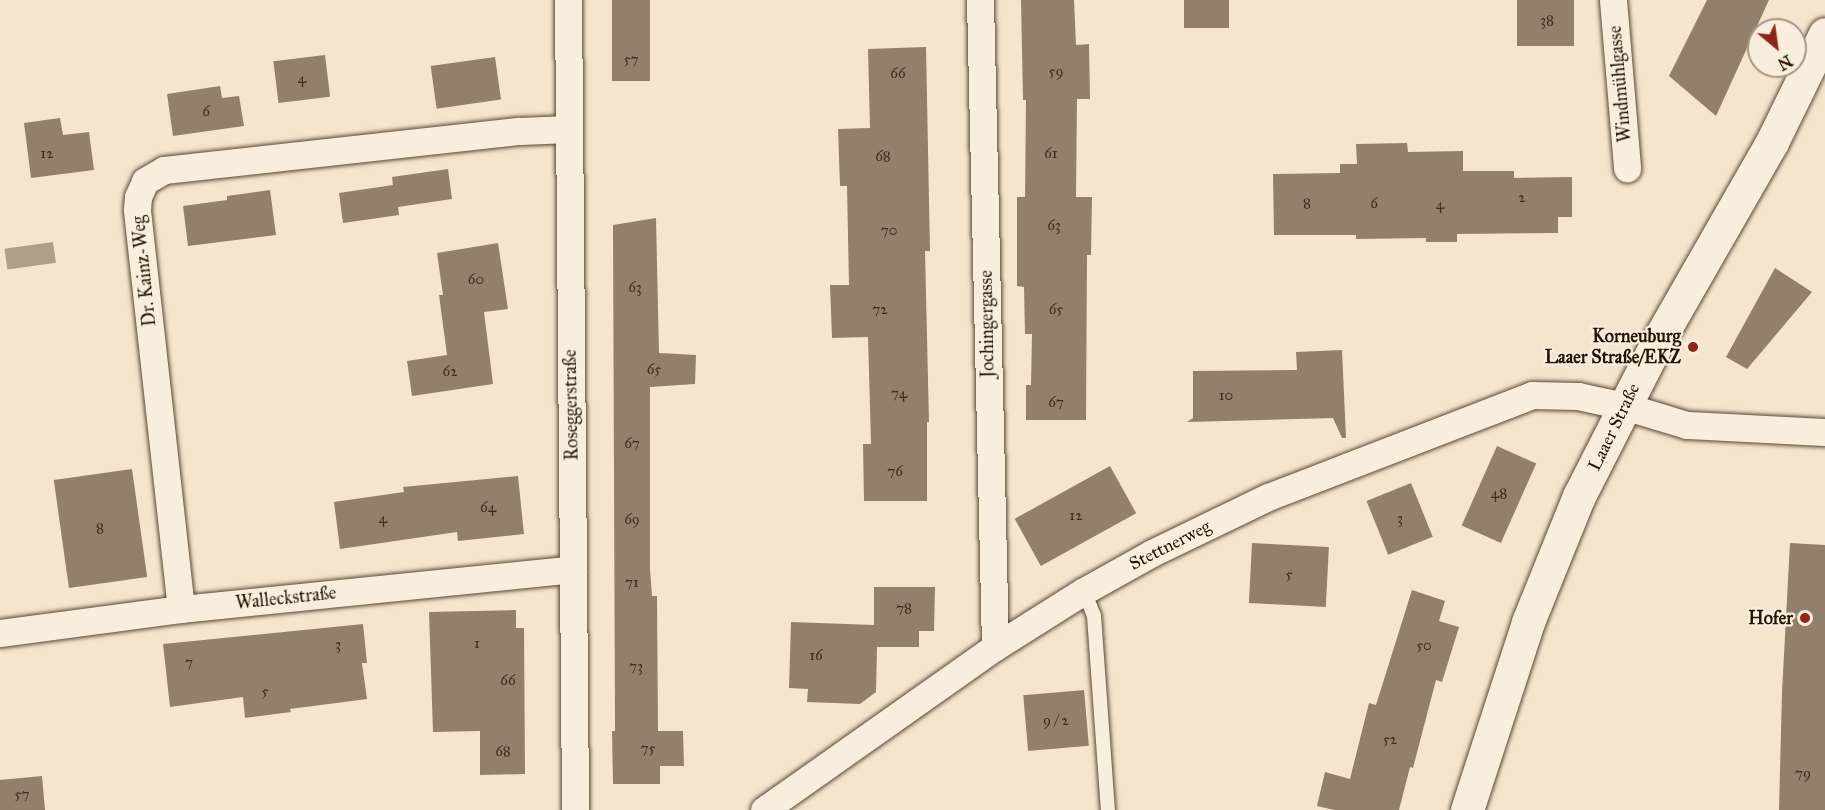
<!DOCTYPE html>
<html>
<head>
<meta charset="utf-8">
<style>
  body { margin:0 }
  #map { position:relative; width:1825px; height:810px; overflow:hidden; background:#f6e5cd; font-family:"IM FELL Great Primer",serif }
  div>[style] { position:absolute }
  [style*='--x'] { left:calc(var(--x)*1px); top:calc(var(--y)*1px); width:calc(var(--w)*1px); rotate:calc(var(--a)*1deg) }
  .water>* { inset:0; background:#af9e88; transform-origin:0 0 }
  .building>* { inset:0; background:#92806b; transform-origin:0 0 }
  .roads { filter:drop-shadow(0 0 2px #594834) drop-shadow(0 0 2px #594834) }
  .lane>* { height:14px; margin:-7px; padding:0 7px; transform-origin:7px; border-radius:7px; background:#f9eede }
  .street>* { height:27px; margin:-13.5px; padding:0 13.5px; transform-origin:13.5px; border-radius:13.5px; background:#f9eede }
  .secondary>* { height:33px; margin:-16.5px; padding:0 16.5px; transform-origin:16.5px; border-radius:16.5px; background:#f9eede }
  .dots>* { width:16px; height:16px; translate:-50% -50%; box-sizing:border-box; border:3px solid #f9eede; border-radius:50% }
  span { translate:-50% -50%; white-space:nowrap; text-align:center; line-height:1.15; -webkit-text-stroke:4.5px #f9eede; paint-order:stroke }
  .number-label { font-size:15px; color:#402e1c }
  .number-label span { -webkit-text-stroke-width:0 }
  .street-label { font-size:18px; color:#251301 }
  .poi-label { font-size:18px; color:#251301; font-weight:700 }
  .right { translate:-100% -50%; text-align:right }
  .north { position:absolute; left:1747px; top:18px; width:60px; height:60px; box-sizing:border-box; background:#f9eede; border:2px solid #a49686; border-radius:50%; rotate:151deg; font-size:16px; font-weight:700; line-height:24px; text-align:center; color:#251301 }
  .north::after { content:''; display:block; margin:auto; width:21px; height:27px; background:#8f2418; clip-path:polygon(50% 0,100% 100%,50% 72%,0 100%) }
</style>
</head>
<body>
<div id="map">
  <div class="water">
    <i style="left:53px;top:242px;width:21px;height:49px;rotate:82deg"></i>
  </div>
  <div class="building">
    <i style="left:612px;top:0;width:38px;height:81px"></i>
    <i style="clip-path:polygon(1021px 0,1074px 0,1076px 45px,1089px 44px,1090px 99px,1077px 99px,1076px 197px,1092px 197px,1091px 255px,1087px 255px,1086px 420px,1026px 420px,1026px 385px,1031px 385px,1032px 334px,1025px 334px,1024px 287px,1017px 286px,1017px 197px,1025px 197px,1026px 100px,1023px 100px)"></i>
    <i style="left:1184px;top:0;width:45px;height:28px"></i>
    <i style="left:1517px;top:0;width:57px;height:46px"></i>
    <i style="clip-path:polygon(1707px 0,1769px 0,1716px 116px,1669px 76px)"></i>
    <i style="clip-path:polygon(926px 47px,930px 251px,925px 251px,929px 422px,927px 422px,927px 501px,864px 501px,863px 444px,871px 444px,868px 337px,832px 338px,830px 285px,849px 285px,847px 186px,840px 186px,838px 129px,870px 128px,868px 49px)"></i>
    <i style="left:325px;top:55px;width:42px;height:52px;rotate:83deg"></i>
    <i style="left:495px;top:57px;width:43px;height:65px;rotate:82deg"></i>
    <i style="clip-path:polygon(220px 86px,222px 98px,239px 96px,244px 126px,173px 136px,167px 94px)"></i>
    <i style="clip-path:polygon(60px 118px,63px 135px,89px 132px,94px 170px,31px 178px,24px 123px)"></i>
    <i style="clip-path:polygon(1407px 143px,1408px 152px,1463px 151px,1463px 171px,1514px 171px,1514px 178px,1572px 177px,1572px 217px,1558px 217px,1558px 233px,1457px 234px,1457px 242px,1426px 242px,1426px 238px,1356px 239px,1356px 235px,1274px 235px,1273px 174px,1340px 173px,1340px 164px,1357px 164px,1356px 144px)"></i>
    <i style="clip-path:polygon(448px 169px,452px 199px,398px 207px,399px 215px,343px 223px,339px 193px,393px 185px,392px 177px)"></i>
    <i style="clip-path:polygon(270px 190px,276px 235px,188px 246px,183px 206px,227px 200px,227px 196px)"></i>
    <i style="clip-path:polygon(656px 218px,659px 353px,696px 355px,695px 384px,650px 387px,650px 569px,652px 596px,657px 596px,658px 731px,683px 731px,684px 766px,660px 766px,660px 784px,613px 784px,612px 731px,615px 731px,613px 225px)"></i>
    <i style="clip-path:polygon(498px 243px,508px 309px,484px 312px,493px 384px,412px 396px,407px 361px,447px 355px,439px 295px,443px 295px,437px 253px)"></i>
    <i style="clip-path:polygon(1775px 268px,1812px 292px,1747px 369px,1726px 357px)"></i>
    <i style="clip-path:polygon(1342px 350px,1346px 438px,1342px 438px,1333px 418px,1187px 422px,1193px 418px,1193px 371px,1297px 370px,1296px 352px)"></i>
    <i style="left:1497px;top:446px;width:43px;height:87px;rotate:24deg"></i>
    <i style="left:1110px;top:466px;width:54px;height:109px;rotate:61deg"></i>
    <i style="left:132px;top:469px;width:109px;height:79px;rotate:82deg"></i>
    <i style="clip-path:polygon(518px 476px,524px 534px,458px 541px,457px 532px,340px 549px,334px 502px,404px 492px,403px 487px)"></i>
    <i style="left:1411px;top:483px;width:58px;height:48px;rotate:68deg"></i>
    <i style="left:1252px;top:543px;width:77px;height:60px;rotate:3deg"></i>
    <i style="clip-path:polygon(1790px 543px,1825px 545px,1825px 810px,1779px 810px,1782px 692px)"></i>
    <i style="clip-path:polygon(874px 587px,935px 587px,934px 631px,919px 631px,919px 647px,877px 647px,876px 692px,860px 704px,807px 702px,808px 689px,789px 688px,791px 622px,874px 625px)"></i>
    <i style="clip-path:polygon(1412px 590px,1445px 601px,1439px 621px,1459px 627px,1442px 682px,1436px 680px,1413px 768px,1410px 767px,1399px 810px,1334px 810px,1317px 806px,1325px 772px,1350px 779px,1369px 703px,1376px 705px)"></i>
    <i style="clip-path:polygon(516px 610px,516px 628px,524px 628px,525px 774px,480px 775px,480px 731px,433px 732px,429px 612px)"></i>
    <i style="clip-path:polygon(363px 624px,367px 663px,362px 663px,367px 699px,290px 709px,291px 712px,245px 718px,243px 697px,170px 707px,163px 644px)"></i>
    <i style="left:1084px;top:690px;width:56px;height:61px;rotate:85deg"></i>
    <i style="clip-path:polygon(42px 776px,45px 810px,0 810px,0 780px)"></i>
  </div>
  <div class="roads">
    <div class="lane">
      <i style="--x:1084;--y:591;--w:27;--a:68"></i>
      <i style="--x:1094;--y:616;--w:195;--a:85.9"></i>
    </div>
    <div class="street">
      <i style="--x:568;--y:0;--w:810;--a:89.5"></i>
      <i style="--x:980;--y:0;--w:647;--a:88.67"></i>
      <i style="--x:1613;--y:0;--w:169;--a:85.2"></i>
      <i style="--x:181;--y:609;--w:402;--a:-96.3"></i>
      <i style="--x:137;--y:209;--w:12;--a:-85"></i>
      <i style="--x:138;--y:197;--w:17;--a:-66"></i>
      <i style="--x:145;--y:181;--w:22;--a:-30"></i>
      <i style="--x:164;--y:170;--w:358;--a:-6.3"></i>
      <i style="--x:520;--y:131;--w:49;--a:-2.3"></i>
      <i style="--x:0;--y:633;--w:183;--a:-7.6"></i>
      <i style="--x:181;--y:609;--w:394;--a:-5.8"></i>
      <i style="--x:764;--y:810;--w:283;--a:-35.2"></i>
      <i style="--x:995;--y:647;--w:105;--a:-32.2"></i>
      <i style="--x:1084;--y:591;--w:78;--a:-29.2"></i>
      <i style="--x:1152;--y:553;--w:129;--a:-25.8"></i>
      <i style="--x:1268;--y:497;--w:283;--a:-21.1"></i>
      <i style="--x:1532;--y:395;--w:46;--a:1.2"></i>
      <i style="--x:1578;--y:396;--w:47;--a:12.3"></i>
      <i style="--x:1624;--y:406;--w:66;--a:16.8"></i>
      <i style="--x:1687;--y:425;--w:138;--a:2.9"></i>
    </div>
    <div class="secondary">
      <i style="--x:1467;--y:810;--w:198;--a:-72"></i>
      <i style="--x:1528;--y:622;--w:136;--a:-68"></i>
      <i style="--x:1579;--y:496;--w:174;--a:-63"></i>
      <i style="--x:1658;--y:341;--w:229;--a:-60.2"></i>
      <i style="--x:1772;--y:142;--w:120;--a:-63.9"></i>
    </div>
  </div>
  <div class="dots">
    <i style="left:1693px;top:347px;background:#8f2418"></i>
    <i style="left:1805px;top:618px;background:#8f2418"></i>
  </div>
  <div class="number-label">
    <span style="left:1547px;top:21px">38</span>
    <span style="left:631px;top:60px">57</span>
    <span style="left:1056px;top:72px">59</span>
    <span style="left:898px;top:74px">66</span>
    <span style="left:302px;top:79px">4</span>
    <span style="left:206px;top:112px">6</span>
    <span style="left:47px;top:154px">12</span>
    <span style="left:1051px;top:154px">61</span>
    <span style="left:883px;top:157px">68</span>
    <span style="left:1522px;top:198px">2</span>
    <span style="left:1307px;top:204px">8</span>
    <span style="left:1374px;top:204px">6</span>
    <span style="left:1440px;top:205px">4</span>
    <span style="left:1054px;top:226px">63</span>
    <span style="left:889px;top:231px">70</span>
    <span style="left:476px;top:280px">60</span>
    <span style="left:635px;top:288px">63</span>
    <span style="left:880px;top:310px">72</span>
    <span style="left:1056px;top:310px">65</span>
    <span style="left:654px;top:370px">65</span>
    <span style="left:450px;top:372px">62</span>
    <span style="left:899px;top:394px">74</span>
    <span style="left:1226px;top:396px">10</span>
    <span style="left:1056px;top:403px">67</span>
    <span style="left:632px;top:444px">67</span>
    <span style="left:895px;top:472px">76</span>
    <span style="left:1499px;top:494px">48</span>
    <span style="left:488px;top:508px">64</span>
    <span style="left:1076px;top:516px">12</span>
    <span style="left:383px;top:519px">4</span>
    <span style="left:1400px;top:519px">3</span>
    <span style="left:632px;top:520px">69</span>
    <span style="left:100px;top:529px">8</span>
    <span style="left:1289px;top:575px">5</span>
    <span style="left:632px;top:583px">71</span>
    <span style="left:904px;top:609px">78</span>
    <span style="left:477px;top:644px">1</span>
    <span style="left:338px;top:645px">3</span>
    <span style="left:1424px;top:646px">50</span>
    <span style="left:816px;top:656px">16</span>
    <span style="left:189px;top:663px">7</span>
    <span style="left:636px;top:667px">73</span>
    <span style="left:508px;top:681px">66</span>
    <span style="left:265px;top:692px">5</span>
    <span style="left:1056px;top:721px">9 / 2</span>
    <span style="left:1390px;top:740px">52</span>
    <span style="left:648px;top:749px">75</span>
    <span style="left:503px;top:752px">68</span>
    <span style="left:1803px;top:774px">79</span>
    <span style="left:22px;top:795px">57</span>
  </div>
  <div class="street-label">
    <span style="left:1620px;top:84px;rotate:-95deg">Windmühlgasse</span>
    <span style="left:144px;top:271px;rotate:-96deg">Dr. Kainz-Weg</span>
    <span style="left:987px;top:324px;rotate:-91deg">Jochingergasse</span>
    <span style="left:571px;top:405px;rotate:-91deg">Roseggerstraße</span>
    <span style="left:1614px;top:427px;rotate:-64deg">Laaer Straße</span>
    <span style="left:1170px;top:545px;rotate:-27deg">Stettnerweg</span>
    <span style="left:286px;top:598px;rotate:-6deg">Walleckstraße</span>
  </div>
  <div class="poi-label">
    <span class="right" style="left:1681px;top:347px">Korneuburg<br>Laaer Straße/EKZ</span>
    <span class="right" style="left:1793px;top:618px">Hofer</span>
  </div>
  <div class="north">N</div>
</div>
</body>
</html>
